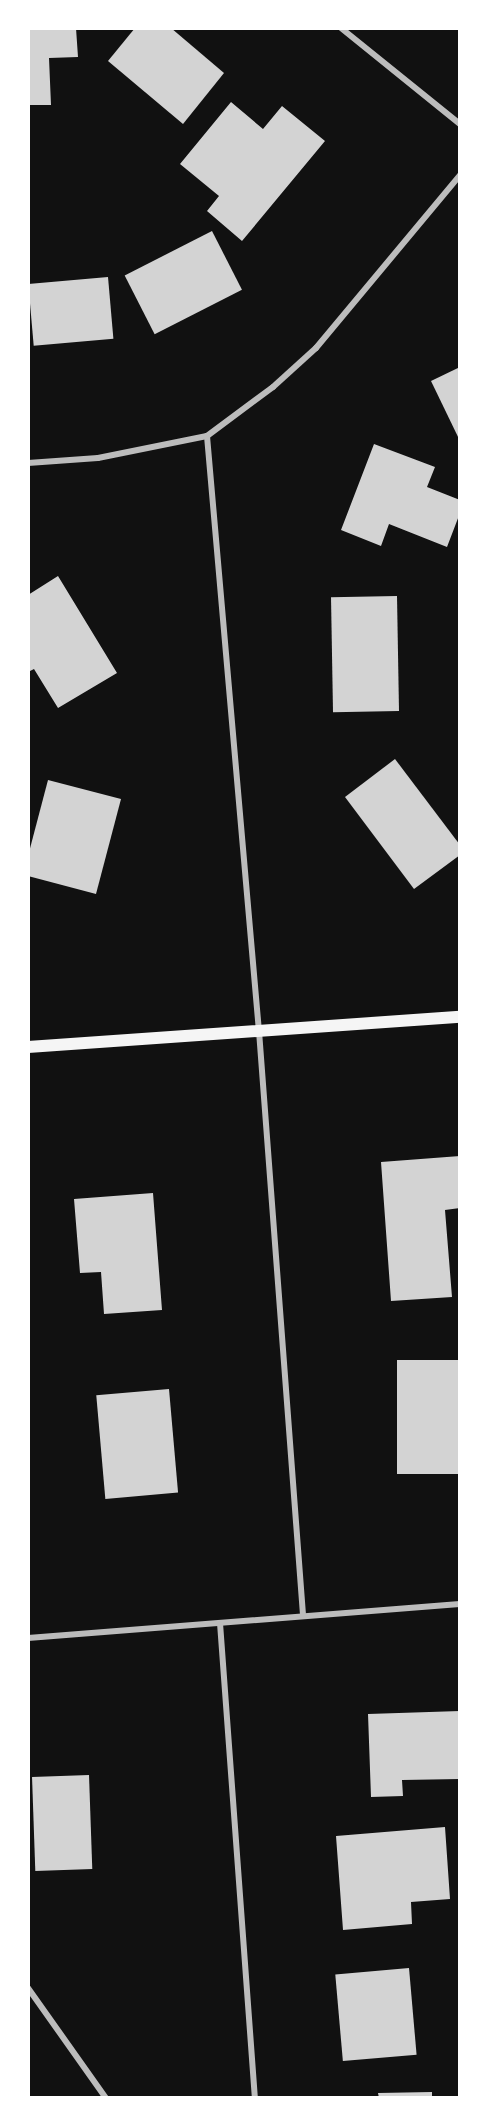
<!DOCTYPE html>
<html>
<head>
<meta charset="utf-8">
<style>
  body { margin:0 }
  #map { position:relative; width:488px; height:2126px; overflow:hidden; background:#111; font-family:"Noto Sans",sans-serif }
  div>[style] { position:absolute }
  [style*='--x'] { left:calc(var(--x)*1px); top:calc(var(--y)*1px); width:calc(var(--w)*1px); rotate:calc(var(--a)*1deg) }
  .building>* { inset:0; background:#d3d3d3; transform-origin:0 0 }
  .minor>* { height:6px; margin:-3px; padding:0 3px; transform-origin:3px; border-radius:3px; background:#bcbcbc }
  .secondary>* { height:12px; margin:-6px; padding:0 6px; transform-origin:6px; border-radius:6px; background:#f5f5f5 }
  span { translate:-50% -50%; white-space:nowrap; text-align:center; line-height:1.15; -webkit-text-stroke:4.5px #fff; paint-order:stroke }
  .frame { position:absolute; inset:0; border:30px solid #fff; pointer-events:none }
</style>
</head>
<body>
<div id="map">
  <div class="building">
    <i style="clip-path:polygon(28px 28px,76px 28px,78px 57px,49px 58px,51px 105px,28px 105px)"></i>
    <i style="clip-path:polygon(135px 28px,171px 28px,224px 73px,183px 124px,108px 61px)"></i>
    <i style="clip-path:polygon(231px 102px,263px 129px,282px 106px,325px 141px,242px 241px,207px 211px,219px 196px,180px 164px)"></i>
    <i style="left:212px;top:231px;width:66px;height:98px;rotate:63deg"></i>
    <i style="left:108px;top:277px;width:62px;height:80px;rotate:85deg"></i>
    <i style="clip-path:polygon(460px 367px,460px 441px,431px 381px)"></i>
    <i style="clip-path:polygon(374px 444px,435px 467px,427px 487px,460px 500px,460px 513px,447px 547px,389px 524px,381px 546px,341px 530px)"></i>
    <i style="clip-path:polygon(58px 576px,117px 673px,58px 708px,34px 669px,28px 672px,28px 595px)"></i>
    <i style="left:397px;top:596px;width:115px;height:66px;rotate:89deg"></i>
    <i style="clip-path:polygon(395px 759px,460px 845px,460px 855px,414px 889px,345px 797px)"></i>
    <i style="clip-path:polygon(48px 780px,121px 799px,96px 894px,28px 876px,28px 856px)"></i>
    <i style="clip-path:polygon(460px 1156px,460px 1208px,445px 1210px,452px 1297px,391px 1301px,381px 1162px)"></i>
    <i style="clip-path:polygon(153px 1193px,162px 1310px,104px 1314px,101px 1272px,80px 1273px,74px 1199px)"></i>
    <i style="left:460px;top:1360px;width:114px;height:63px;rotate:90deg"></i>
    <i style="left:169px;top:1389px;width:104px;height:73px;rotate:85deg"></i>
    <i style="clip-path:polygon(460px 1711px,460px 1779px,402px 1780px,403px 1796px,371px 1797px,368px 1714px)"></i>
    <i style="left:89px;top:1775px;width:94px;height:57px;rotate:88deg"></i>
    <i style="clip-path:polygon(445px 1827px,450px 1899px,411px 1902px,412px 1924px,343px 1930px,336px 1836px)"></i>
    <i style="left:409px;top:1968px;width:87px;height:74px;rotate:85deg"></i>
    <i style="clip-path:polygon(432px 2092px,432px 2098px,379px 2098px,378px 2093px)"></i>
  </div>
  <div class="minor">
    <i style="--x:341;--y:28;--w:153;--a:38.9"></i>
    <i style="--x:207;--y:436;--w:597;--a:85.01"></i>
    <i style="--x:259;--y:1031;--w:586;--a:85.69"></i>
    <i style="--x:28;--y:463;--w:70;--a:-4.1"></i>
    <i style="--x:98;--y:458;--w:111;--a:-11.4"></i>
    <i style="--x:207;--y:436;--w:82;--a:-36.6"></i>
    <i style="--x:273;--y:387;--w:58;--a:-42.2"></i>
    <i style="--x:316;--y:348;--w:225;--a:-50.2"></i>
    <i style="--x:220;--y:1623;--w:476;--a:85.8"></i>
    <i style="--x:28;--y:1638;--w:433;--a:-4.5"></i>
    <i style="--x:28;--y:1988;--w:135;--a:54.7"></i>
  </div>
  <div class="secondary">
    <i style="--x:28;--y:1047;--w:433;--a:-4"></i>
  </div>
  <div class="frame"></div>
</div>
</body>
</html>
